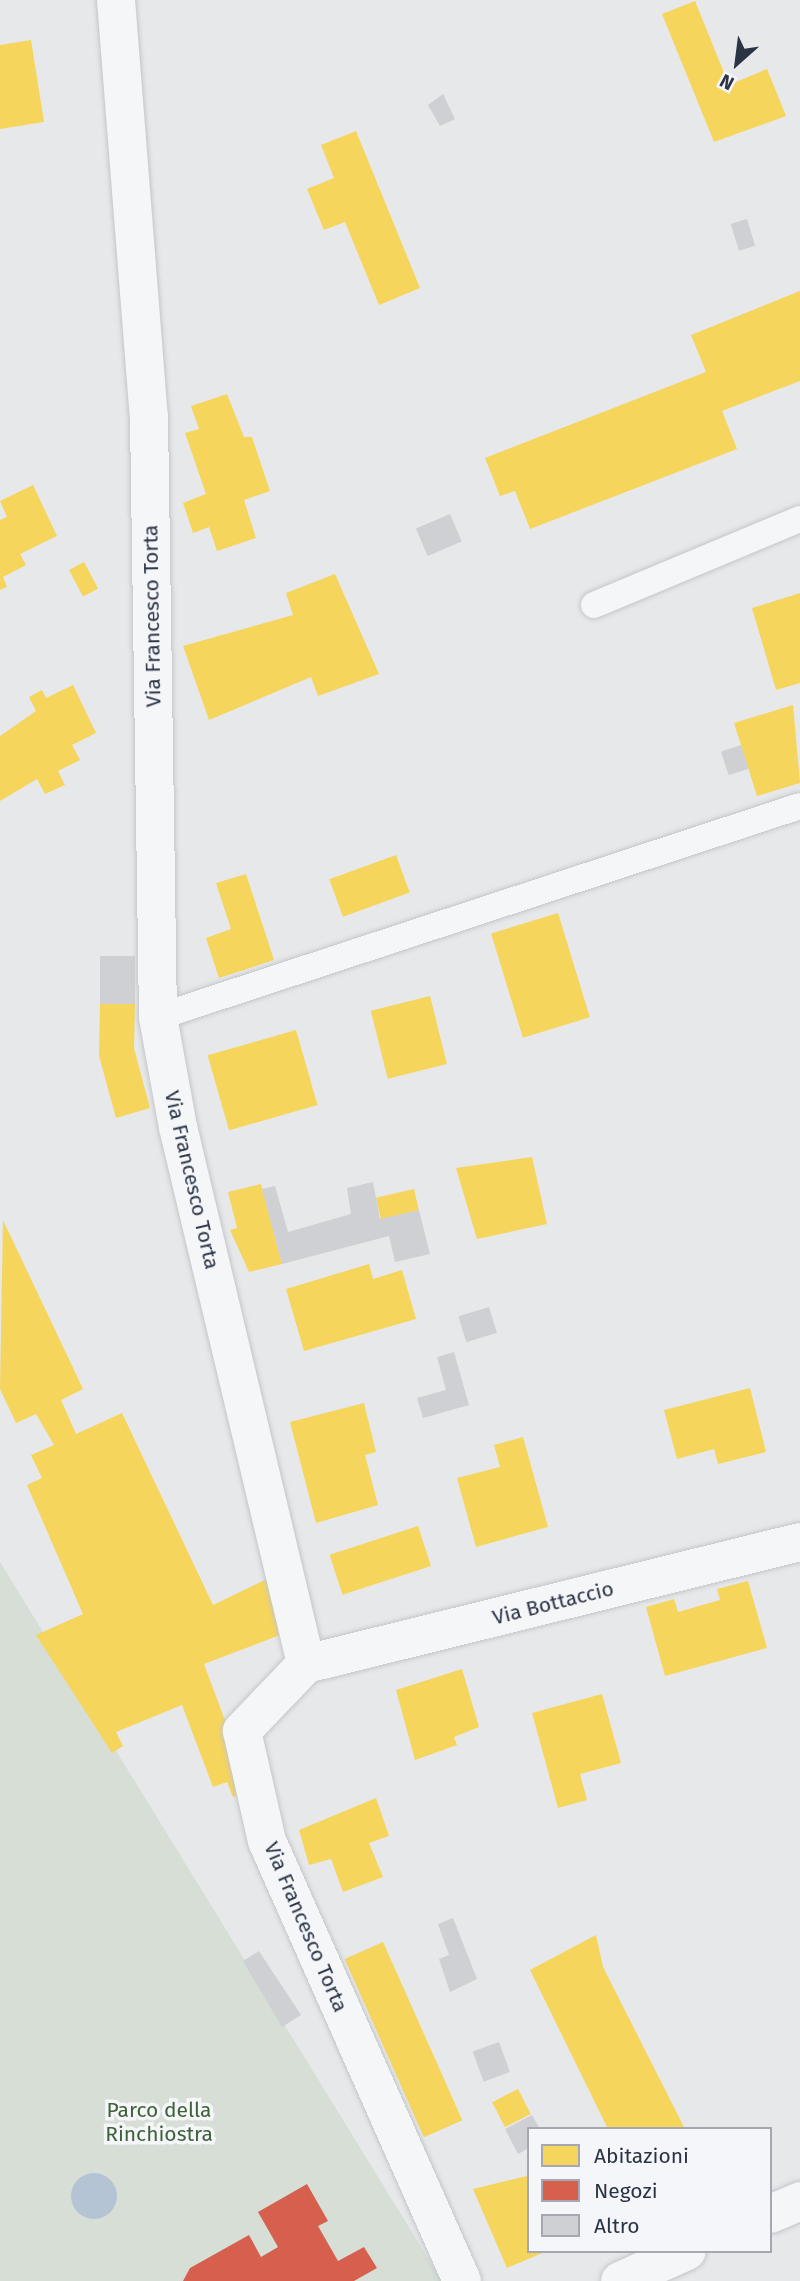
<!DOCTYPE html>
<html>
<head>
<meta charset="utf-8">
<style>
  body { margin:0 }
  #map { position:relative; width:800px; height:2281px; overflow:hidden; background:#e6e8ea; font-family:"Fira Sans",sans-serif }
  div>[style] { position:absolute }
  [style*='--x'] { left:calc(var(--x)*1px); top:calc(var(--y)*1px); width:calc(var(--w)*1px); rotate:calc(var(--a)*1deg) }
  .green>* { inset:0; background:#d6ded6 }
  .water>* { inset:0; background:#b4c4d5 }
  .round { border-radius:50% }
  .homes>* { inset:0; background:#f6d55c; transform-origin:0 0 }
  .shops>* { inset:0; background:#d6604d }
  .building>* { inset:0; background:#ced0d3; transform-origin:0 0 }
  .roads { filter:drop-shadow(0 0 2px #c4c6c8) drop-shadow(0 0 2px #c4c6c8) }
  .service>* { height:26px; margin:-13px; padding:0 13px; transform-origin:13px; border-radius:13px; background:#f5f6f7 }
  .minor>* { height:38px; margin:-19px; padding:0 19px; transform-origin:19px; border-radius:19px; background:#f5f6f7 }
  span { translate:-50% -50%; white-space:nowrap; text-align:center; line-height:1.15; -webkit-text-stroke:7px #f4f6f9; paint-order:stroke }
  .street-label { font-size:21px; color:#2b3445 }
  .park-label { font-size:21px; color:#3f6138 }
  .legend { position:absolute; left:527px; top:2127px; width:245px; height:126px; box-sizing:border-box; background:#f4f6f9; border:2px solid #a4a8b1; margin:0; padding:9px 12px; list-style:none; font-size:21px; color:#2b3445 }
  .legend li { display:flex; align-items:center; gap:14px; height:35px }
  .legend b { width:35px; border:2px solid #a4a8b1 }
  .north { position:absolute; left:702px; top:28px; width:70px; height:70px; -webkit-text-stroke:5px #f4f6f9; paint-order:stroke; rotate:208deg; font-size:19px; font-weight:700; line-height:28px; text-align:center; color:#2b3445 }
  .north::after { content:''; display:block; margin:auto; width:24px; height:32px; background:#2b3445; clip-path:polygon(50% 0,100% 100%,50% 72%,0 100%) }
</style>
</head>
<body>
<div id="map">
  <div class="green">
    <i style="clip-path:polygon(0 1562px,442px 2281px,0 2281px)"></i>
  </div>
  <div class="water">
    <i class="round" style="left:71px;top:2173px;width:46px;height:46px"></i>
  </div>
  <div class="homes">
    <i style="clip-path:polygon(695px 1px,729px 85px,767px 69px,786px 116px,714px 142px,662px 14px)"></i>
    <i style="clip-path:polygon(31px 40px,44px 122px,0 129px,0 45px)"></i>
    <i style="clip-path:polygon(356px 131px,420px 288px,379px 305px,345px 222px,324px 230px,307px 189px,334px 178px,321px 145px)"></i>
    <i style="clip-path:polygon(800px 291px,800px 381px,722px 411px,737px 449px,530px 529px,515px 491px,500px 496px,485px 458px,706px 372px,691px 335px)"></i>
    <i style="clip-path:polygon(227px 394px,244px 437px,252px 437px,270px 491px,244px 500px,256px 538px,217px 551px,209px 527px,193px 533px,183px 503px,206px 494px,185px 433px,199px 429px,191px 406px)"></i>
    <i style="clip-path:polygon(33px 485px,57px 536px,20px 554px,26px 565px,3px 577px,7px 587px,0 590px,0 520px,7px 517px,0 501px)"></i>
    <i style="left:84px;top:562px;width:30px;height:17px;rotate:62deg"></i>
    <i style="clip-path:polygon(335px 574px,379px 674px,318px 696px,311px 677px,209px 720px,183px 646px,293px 615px,286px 593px)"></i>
    <i style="clip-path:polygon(800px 593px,800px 683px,776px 690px,752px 608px)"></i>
    <i style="clip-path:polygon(73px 685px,96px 733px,72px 745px,80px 760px,58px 771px,65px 785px,45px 794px,37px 779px,0 801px,0 736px,36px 711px,29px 697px,42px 690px,46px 698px)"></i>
    <i style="clip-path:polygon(793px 705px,800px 783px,757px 796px,734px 723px)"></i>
    <i style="left:396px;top:855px;width:40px;height:71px;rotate:70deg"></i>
    <i style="clip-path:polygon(246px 874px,274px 960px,219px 978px,206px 938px,231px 929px,216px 883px)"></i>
    <i style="left:558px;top:913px;width:109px;height:70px;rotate:73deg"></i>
    <i style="left:430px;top:996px;width:70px;height:61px;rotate:76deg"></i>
    <i style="clip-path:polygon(100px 1004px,135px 1004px,134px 1048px,150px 1108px,116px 1118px,99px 1056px)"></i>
    <i style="left:296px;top:1030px;width:78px;height:92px;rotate:74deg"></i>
    <i style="clip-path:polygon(532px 1157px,547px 1224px,477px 1239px,456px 1168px)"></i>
    <i style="clip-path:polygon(261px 1184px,282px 1264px,249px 1272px,230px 1230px,237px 1228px,228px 1192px)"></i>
    <i style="left:414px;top:1189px;width:22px;height:39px;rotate:77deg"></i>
    <i style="clip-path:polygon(3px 1220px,83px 1389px,61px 1400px,76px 1434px,122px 1413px,213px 1605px,275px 1575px,280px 1635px,204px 1664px,251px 1790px,233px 1797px,227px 1782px,213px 1787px,182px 1705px,116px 1732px,123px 1746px,112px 1753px,36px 1635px,83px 1614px,27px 1485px,42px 1478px,31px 1455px,54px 1445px,36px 1414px,16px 1423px,0 1389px)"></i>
    <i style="clip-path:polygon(369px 1264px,373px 1279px,402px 1270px,416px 1319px,304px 1351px,286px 1289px)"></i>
    <i style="clip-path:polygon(750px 1388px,766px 1452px,718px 1464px,714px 1449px,677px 1459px,664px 1410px)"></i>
    <i style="clip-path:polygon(364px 1403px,376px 1452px,365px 1455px,378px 1505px,316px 1523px,290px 1422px)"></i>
    <i style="clip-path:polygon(523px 1437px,548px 1527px,476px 1547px,457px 1478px,500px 1467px,494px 1445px)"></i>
    <i style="left:418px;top:1526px;width:42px;height:93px;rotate:72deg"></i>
    <i style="clip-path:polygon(748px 1581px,767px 1648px,665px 1676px,646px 1607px,674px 1599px,678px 1612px,720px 1600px,717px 1589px)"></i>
    <i style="clip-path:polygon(462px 1669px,479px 1727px,454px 1737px,457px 1745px,415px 1760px,396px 1690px)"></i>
    <i style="clip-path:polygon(602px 1694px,621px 1763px,580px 1774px,587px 1800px,558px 1808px,532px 1713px)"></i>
    <i style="clip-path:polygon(376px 1798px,389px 1836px,369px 1843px,383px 1877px,343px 1892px,331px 1859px,309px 1865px,299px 1830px)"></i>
    <i style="clip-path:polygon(596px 1935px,603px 1967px,685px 2129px,608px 2129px,530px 1970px)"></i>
    <i style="left:383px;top:1942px;width:195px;height:42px;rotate:66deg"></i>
    <i style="left:518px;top:2089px;width:28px;height:29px;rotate:63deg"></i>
    <i style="clip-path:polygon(527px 2176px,529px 2251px,547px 2251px,507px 2268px,473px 2189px)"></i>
  </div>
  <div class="shops">
    <i style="clip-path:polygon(307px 2184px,328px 2221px,318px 2226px,338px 2261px,364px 2247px,377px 2268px,354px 2281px,183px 2281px,190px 2268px,249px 2235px,261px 2257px,278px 2247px,258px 2212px)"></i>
  </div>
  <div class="building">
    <i style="clip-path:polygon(443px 94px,455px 119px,440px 126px,428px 105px)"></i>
    <i style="left:747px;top:219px;width:28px;height:17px;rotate:73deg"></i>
    <i style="left:450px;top:514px;width:30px;height:37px;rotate:67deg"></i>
    <i style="left:741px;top:745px;width:25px;height:21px;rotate:72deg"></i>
    <i style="left:100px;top:956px;width:35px;height:48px"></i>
    <i style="clip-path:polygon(373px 1182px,380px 1219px,419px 1210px,430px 1254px,395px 1262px,389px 1236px,282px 1264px,262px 1189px,275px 1186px,288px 1232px,351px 1214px,347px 1188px)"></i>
    <i style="left:489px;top:1307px;width:27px;height:32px;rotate:73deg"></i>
    <i style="clip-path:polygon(454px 1352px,469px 1405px,423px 1418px,417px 1398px,446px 1390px,437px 1357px)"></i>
    <i style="clip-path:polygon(453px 1918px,477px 1979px,450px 1992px,439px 1959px,449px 1955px,438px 1924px)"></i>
    <i style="clip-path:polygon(259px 1951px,301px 2015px,282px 2027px,243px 1961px)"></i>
    <i style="left:499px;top:2042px;width:32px;height:28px;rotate:70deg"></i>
    <i style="clip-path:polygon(532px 2115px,540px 2129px,529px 2129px,529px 2148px,518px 2154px,505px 2129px)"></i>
  </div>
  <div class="roads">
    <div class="service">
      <i style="--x:594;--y:605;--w:223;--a:-22.7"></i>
      <i style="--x:158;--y:1017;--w:676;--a:-18.19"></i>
    </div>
    <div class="minor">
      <i style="--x:116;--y:0;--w:418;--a:85.5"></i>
      <i style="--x:149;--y:417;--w:600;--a:89.14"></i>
      <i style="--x:158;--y:1017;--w:112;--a:79.7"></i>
      <i style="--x:178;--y:1127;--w:552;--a:76.59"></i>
      <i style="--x:306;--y:1664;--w:93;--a:133.7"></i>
      <i style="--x:242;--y:1731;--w:113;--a:77.2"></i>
      <i style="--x:267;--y:1841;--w:481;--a:66.1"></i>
      <i style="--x:306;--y:1664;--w:509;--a:-13.87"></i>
      <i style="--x:770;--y:2214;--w:33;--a:-23"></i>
      <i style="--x:620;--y:2281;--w:73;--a:-24.1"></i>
    </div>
  </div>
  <div class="street-label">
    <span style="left:152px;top:616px;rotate:-91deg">Via Francesco Torta</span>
    <span style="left:192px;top:1180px;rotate:77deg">Via Francesco Torta</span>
    <span style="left:553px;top:1603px;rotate:-14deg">Via Bottaccio</span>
    <span style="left:306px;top:1927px;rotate:67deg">Via Francesco Torta</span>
  </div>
  <div class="park-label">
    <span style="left:159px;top:2122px">Parco della<br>Rinchiostra</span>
  </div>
  <ul class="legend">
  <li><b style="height:19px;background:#f6d55c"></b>Abitazioni</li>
  <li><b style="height:19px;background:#d6604d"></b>Negozi</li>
  <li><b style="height:19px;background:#ced0d3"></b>Altro</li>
  </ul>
  <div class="north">N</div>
</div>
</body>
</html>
